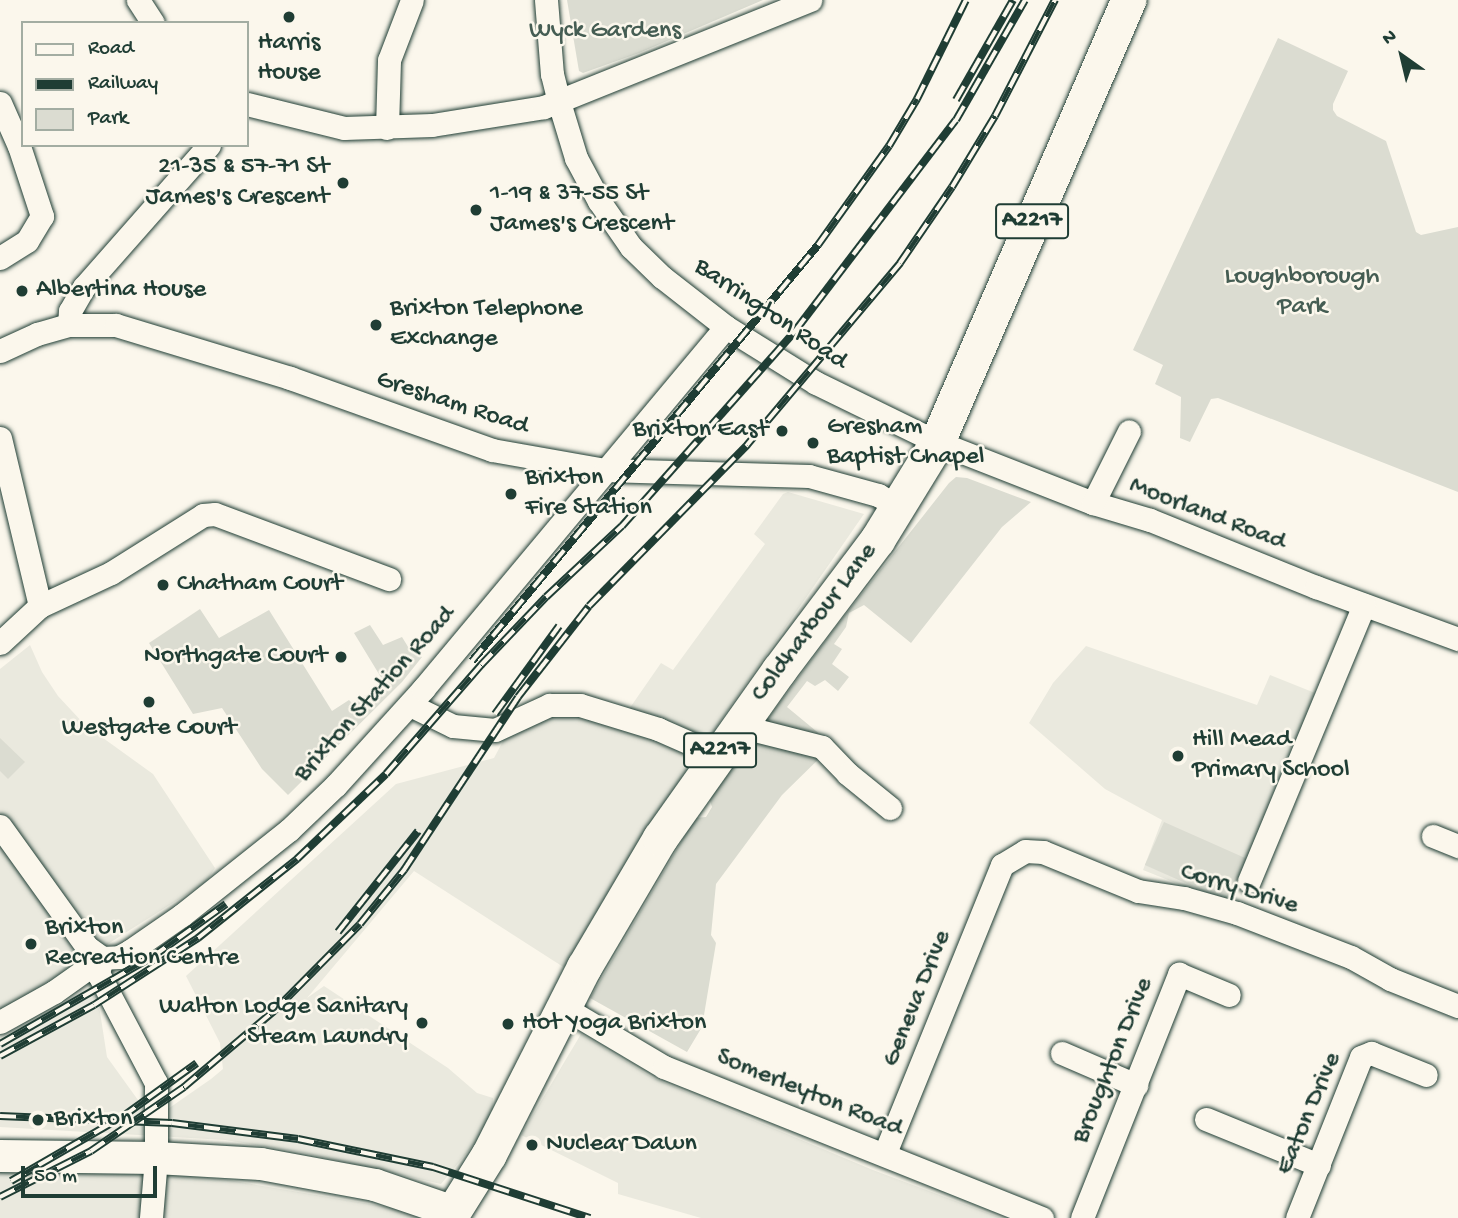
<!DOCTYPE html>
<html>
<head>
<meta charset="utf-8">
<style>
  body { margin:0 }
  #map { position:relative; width:1458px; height:1218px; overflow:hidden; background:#fbf7ec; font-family:"Gochi Hand",sans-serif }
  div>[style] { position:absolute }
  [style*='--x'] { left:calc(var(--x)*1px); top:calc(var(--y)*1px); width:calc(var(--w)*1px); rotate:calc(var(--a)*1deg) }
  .built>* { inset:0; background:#eae9de }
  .green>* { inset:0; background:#dbdcd1; transform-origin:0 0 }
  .roads { filter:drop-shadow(0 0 2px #1f3d34) drop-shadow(0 0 2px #1f3d34) }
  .street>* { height:23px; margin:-11.5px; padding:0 11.5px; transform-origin:11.5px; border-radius:11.5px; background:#fbf7ec }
  .secondary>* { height:32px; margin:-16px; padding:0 16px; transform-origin:16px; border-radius:16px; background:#fbf7ec }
  .primary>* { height:35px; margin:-17.5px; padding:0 17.5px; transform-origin:17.5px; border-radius:17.5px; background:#fbf7ec }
  .rail>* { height:8px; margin-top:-4px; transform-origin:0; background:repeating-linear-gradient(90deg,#fbf7ec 0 16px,#1f3d34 0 32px); box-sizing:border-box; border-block:2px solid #1f3d34 }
  .dots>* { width:19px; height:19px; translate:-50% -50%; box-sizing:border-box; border:4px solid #fbf7ec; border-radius:50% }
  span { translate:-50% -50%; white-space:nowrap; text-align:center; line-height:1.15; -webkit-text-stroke:5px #fbf7ec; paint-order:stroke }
  .shield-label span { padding:2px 5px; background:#fbf7ec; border:2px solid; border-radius:5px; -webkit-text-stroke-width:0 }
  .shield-label { font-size:24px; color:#1f3d34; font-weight:700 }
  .park-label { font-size:26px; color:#455d53 }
  .poi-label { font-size:26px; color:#1f3d34 }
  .right { translate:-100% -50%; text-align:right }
  .left { translate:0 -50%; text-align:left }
  .street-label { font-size:26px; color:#1f3d34 }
  .legend { position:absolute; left:21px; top:21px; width:228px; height:126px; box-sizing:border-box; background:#fbf7ec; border:2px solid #a3ada2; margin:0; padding:9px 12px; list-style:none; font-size:21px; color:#1f3d34 }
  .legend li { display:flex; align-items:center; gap:14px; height:35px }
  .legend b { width:35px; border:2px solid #a3ada2 }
  .north { position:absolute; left:1367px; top:21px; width:70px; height:70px; -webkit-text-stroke:5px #fbf7ec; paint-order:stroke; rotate:326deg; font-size:19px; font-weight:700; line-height:28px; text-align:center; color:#1f3d34 }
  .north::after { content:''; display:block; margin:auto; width:24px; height:32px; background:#1f3d34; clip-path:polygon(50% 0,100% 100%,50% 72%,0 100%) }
  .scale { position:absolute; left:21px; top:1166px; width:136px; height:32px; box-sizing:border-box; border:4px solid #1f3d34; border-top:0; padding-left:9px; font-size:21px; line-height:24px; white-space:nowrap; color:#1f3d34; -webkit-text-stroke:5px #fbf7ec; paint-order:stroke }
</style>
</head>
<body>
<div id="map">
  <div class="built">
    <i style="clip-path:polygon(788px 492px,864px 514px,712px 733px,698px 738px,627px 712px,661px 663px,673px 670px,765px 544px,754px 534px,783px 494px)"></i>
    <i style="clip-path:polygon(30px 645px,42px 672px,58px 696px,85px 725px,153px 774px,215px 868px,206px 882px,0 1012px,0 669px)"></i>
    <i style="clip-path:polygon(1086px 646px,1257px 705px,1270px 675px,1315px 693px,1231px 905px,1143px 870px,1162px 820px,1105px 789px,1029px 723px,1053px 683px)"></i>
    <i style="clip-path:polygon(584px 712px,677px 745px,697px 760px,568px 970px,414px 871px,307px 998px,324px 986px,448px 1068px,477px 1093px,493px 1098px,492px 1122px,441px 1184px,300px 1152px,225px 1140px,0 1127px,0 1037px,90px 987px,100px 1012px,107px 1057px,143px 1107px,142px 1127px,211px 1079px,223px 1069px,220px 1043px,186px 976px,396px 784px,494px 758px,509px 730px,544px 714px)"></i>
    <i style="clip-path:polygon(581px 1034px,653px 1078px,873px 1170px,1001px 1218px,701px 1218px,618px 1194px,618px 1183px,521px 1135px)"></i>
    <i style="clip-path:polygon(137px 1170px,228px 1180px,429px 1214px,429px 1218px,0 1218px,0 1172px)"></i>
  </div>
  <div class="green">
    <i style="clip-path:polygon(567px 0,763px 0,639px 53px,583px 73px,579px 71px)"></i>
    <i style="clip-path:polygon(1278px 38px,1348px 71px,1333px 104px,1333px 110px,1337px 116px,1386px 141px,1416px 232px,1421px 235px,1458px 227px,1458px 492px,1218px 398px,1211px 399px,1190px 442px,1180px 438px,1181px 397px,1155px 384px,1163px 365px,1133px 350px)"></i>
    <i style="clip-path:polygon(956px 477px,967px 478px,1031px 502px,1002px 527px,911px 643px,864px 605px,849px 613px,846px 627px,834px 644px,842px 649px,832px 664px,849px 677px,838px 691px,825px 680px,815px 686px,807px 681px,787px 707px,833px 745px,782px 795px,716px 884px,711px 935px,716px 943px,702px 1027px,687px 1052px,590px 998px,695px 818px,706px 817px,712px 807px,709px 798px,838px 624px,949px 483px)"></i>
    <i style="clip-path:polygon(200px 609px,219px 638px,269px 610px,332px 711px,349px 700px,352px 703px,385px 684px,354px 633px,370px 625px,383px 645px,402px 637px,410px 650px,422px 657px,402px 682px,288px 795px,262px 769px,222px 708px,193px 714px,149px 643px)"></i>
    <i style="clip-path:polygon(0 738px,25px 762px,8px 779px,0 771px)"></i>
    <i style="left:1164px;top:822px;width:90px;height:47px;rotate:24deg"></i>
  </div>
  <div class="roads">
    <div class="street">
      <i style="--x:138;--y:0;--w:27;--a:57"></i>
      <i style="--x:546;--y:0;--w:74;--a:85.4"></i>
      <i style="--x:552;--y:74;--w:29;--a:76"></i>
      <i style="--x:559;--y:102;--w:59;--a:73.1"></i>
      <i style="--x:576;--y:158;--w:49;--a:61.9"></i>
      <i style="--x:599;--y:201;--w:56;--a:55.2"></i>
      <i style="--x:631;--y:247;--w:43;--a:44.1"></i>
      <i style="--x:662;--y:277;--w:81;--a:38"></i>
      <i style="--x:726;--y:327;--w:106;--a:31.9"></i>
      <i style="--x:816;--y:383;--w:135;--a:26"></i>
      <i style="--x:937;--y:442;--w:168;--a:21.4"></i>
      <i style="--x:1093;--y:503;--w:59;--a:16.6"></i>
      <i style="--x:1150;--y:520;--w:179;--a:22"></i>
      <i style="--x:1316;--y:587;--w:151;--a:20.1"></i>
      <i style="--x:0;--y:103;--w:47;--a:66.2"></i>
      <i style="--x:19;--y:146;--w:74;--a:71.8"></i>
      <i style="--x:42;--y:216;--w:29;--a:121"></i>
      <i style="--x:27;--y:241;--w:32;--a:148"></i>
      <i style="--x:247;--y:104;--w:100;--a:13.9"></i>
      <i style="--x:344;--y:128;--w:88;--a:-2"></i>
      <i style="--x:432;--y:125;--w:113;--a:-9.1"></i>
      <i style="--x:544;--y:107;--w:287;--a:-21.9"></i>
      <i style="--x:387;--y:128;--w:68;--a:-88.3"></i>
      <i style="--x:389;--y:60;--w:64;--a:-69"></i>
      <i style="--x:69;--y:325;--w:14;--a:-86"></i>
      <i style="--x:70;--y:311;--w:28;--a:-60"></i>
      <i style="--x:84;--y:287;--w:189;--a:-48.6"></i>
      <i style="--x:0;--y:351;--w:41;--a:-24.7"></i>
      <i style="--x:37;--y:334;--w:33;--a:-16"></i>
      <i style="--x:69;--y:325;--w:47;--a:0"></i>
      <i style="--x:116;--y:325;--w:182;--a:16.9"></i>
      <i style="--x:290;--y:378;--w:214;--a:19.6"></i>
      <i style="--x:492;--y:450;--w:115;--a:10"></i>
      <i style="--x:605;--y:470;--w:204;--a:1.7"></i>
      <i style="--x:809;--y:476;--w:72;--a:15.4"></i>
      <i style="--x:878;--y:495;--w:24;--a:30"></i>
      <i style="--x:0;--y:438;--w:173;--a:76.6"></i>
      <i style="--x:1093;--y:503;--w:80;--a:-63.4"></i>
      <i style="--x:0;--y:643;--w:54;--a:-42.8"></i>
      <i style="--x:40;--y:606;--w:78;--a:-24.9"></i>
      <i style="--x:111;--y:573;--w:109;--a:-32.2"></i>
      <i style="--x:203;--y:515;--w:12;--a:-5"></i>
      <i style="--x:215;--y:514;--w:186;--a:20.5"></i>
      <i style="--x:410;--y:705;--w:48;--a:26"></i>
      <i style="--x:453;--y:726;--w:42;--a:5.4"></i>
      <i style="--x:495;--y:730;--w:60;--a:-24.8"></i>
      <i style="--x:549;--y:705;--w:31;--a:0"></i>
      <i style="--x:580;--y:705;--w:82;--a:17.1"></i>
      <i style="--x:658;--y:729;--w:64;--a:23.8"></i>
      <i style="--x:755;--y:730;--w:69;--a:14.2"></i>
      <i style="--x:822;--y:747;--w:37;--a:46"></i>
      <i style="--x:848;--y:774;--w:54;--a:39"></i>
      <i style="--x:0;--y:826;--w:149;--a:54.3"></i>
      <i style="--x:87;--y:947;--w:19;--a:36"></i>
      <i style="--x:1433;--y:836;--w:27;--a:22"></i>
      <i style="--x:1249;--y:881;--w:299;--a:-67.4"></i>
      <i style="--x:102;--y:958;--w:16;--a:105"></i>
      <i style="--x:98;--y:973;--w:124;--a:62.2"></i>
      <i style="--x:156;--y:1083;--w:75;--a:90"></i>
      <i style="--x:156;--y:1158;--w:60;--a:94.8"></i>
      <i style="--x:563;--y:1007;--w:117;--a:30.7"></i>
      <i style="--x:664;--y:1067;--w:407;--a:21.8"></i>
      <i style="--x:0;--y:1022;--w:62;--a:-29.1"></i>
      <i style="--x:54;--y:992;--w:59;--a:-35.3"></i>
      <i style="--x:102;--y:958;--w:17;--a:-3"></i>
      <i style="--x:119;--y:957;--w:13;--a:-29"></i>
      <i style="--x:130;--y:951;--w:63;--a:-34.7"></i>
      <i style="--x:182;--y:915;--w:137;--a:-38.5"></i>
      <i style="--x:289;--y:830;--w:65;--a:-43.8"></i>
      <i style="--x:336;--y:785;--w:130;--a:-47.8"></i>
      <i style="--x:423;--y:689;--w:472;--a:-50.1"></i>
      <i style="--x:1062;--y:1053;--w:81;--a:23.4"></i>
      <i style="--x:1206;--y:1119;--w:122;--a:22.2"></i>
      <i style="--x:885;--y:1153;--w:311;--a:-67.9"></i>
      <i style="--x:1002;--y:865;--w:27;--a:-31"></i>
      <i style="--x:1025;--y:851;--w:18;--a:3"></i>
      <i style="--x:1043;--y:852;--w:103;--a:22.3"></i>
      <i style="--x:1138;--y:891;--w:47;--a:8.7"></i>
      <i style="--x:1184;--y:898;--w:55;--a:15.8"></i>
      <i style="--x:1237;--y:913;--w:122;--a:21.1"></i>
      <i style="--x:1351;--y:957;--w:45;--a:29.4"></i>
      <i style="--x:1390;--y:979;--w:73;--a:21.7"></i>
      <i style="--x:1082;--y:1218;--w:263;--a:-68.3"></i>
      <i style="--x:1179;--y:974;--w:54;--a:22.8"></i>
      <i style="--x:1297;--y:1218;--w:173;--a:-68.3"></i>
      <i style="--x:1361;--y:1057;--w:11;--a:-22"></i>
      <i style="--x:1371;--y:1053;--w:59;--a:21.8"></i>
    </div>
    <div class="secondary">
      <i style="--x:0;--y:1156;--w:156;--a:0.7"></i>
      <i style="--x:156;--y:1158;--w:105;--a:3.3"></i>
      <i style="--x:261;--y:1164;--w:116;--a:10.4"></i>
      <i style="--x:375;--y:1185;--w:83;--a:18.9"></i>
    </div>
    <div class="primary">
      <i style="--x:449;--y:1218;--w:75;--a:-58"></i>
      <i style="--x:489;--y:1154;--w:210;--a:-63.1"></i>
      <i style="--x:584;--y:967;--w:150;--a:-59.5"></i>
      <i style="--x:660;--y:838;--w:206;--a:-54.7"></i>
      <i style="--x:779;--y:670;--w:163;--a:-53"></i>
      <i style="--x:877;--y:540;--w:115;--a:-58.5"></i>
      <i style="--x:937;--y:442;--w:482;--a:-66.6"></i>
    </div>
  </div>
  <div class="rail">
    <i style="--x:956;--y:100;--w:115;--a:-60.3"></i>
    <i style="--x:472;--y:661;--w:541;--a:-50.25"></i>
    <i style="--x:818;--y:245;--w:122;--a:-54.4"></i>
    <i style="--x:889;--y:146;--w:55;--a:-59.2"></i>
    <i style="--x:917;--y:99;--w:110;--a:-63.7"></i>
    <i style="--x:495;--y:714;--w:109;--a:-54"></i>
    <i style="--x:338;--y:932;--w:129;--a:-51.6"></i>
    <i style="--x:0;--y:1044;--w:175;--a:-29.8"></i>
    <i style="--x:152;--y:957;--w:91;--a:-35.6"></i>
    <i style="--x:0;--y:1056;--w:107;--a:-28.5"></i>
    <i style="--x:94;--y:1005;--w:124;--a:-32.8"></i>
    <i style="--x:198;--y:938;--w:127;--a:-38.6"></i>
    <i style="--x:297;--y:859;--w:123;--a:-43.7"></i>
    <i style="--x:386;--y:774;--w:145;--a:-48.9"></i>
    <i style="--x:481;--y:665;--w:94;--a:-46.3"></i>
    <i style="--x:546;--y:597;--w:104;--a:-43.1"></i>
    <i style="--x:622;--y:526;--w:261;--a:-48.4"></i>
    <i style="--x:795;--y:331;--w:265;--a:-52.7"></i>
    <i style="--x:956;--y:120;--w:138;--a:-60.1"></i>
    <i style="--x:0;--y:1116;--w:172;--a:2.3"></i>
    <i style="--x:172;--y:1123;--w:127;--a:7.2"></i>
    <i style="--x:298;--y:1139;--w:138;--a:11.7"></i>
    <i style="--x:433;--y:1167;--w:165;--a:18"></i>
    <i style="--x:11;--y:1181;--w:128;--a:-30"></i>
    <i style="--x:122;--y:1117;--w:92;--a:-35.8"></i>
    <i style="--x:0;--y:1197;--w:102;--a:-26.8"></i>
    <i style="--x:91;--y:1151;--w:113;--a:-34.5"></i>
    <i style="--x:184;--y:1087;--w:118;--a:-40.2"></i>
    <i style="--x:274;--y:1011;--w:122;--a:-45.3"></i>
    <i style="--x:360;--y:924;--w:70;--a:-50.8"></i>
    <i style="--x:404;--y:870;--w:207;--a:-56.6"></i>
    <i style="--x:518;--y:697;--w:115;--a:-52"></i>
    <i style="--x:589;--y:606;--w:226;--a:-45.5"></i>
    <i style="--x:747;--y:445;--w:238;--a:-49.9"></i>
    <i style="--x:900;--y:263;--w:92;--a:-55.6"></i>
    <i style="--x:952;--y:187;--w:83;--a:-58.8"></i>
    <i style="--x:995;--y:116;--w:131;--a:-62.7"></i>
  </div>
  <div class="dots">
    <i style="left:289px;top:17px;background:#1f3d34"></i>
    <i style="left:343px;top:183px;background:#1f3d34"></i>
    <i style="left:476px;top:210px;background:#1f3d34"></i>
    <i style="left:22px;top:291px;background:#1f3d34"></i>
    <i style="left:376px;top:325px;background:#1f3d34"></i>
    <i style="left:782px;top:431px;background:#1f3d34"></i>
    <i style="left:813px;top:443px;background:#1f3d34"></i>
    <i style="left:511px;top:494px;background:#1f3d34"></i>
    <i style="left:163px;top:585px;background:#1f3d34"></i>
    <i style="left:341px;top:657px;background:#1f3d34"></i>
    <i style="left:149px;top:702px;background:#1f3d34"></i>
    <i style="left:1178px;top:756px;background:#1f3d34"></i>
    <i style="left:31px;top:944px;background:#1f3d34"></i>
    <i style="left:422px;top:1023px;background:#1f3d34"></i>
    <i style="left:508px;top:1024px;background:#1f3d34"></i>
    <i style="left:38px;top:1120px;background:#1f3d34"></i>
    <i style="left:532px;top:1145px;background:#1f3d34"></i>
  </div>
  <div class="shield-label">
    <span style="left:1032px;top:221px">A2217</span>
    <span style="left:720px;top:750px">A2217</span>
  </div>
  <div class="park-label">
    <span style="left:605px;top:32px">Wyck Gardens</span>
    <span style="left:1302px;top:293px">Loughborough<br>Park</span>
  </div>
  <div class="poi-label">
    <span style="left:289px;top:59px">Harris<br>House</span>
    <span class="right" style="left:329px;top:183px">21-35 &amp; 57-71 St<br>James's Crescent</span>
    <span class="left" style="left:490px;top:210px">1-19 &amp; 37-55 St<br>James's Crescent</span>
    <span class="left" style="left:36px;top:291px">Albertina House</span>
    <span class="left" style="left:390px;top:325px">Brixton Telephone<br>Exchange</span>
    <span class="left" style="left:827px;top:443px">Gresham<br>Baptist Chapel</span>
    <span class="right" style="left:768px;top:431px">Brixton East</span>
    <span class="left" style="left:525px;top:494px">Brixton<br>Fire Station</span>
    <span class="left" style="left:177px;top:585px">Chatham Court</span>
    <span class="right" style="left:327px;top:657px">Northgate Court</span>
    <span style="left:149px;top:729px">Westgate Court</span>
    <span class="left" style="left:1192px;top:756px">Hill Mead<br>Primary School</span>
    <span class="left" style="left:45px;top:944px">Brixton<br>Recreation Centre</span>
    <span class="right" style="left:408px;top:1023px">Walton Lodge Sanitary<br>Steam Laundry</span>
    <span class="left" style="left:522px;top:1024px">Hot Yoga Brixton</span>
    <span class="left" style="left:54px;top:1120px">Brixton</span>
    <span class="left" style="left:546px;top:1145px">Nuclear Dawn</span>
  </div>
  <div class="street-label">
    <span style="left:770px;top:315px;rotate:34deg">Barrington Road</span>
    <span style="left:452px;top:404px;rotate:18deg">Gresham Road</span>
    <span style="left:1207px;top:515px;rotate:21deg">Moorland Road</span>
    <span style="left:815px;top:623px;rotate:-53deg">Coldharbour Lane</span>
    <span style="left:376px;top:695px;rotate:-48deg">Brixton Station Road</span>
    <span style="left:1239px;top:890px;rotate:17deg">Corry Drive</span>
    <span style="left:918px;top:999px;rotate:-68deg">Geneva Drive</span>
    <span style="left:1114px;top:1061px;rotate:-68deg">Broughton Drive</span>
    <span style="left:809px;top:1094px;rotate:22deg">Somerleyton Road</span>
    <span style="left:1310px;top:1114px;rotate:-67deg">Eaton Drive</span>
  </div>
  <ul class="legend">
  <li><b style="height:9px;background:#fbf7ec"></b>Road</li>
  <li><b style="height:9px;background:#1f3d34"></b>Railway</li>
  <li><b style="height:19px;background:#dbdcd1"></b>Park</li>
  </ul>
  <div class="north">N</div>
  <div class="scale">50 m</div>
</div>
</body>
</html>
